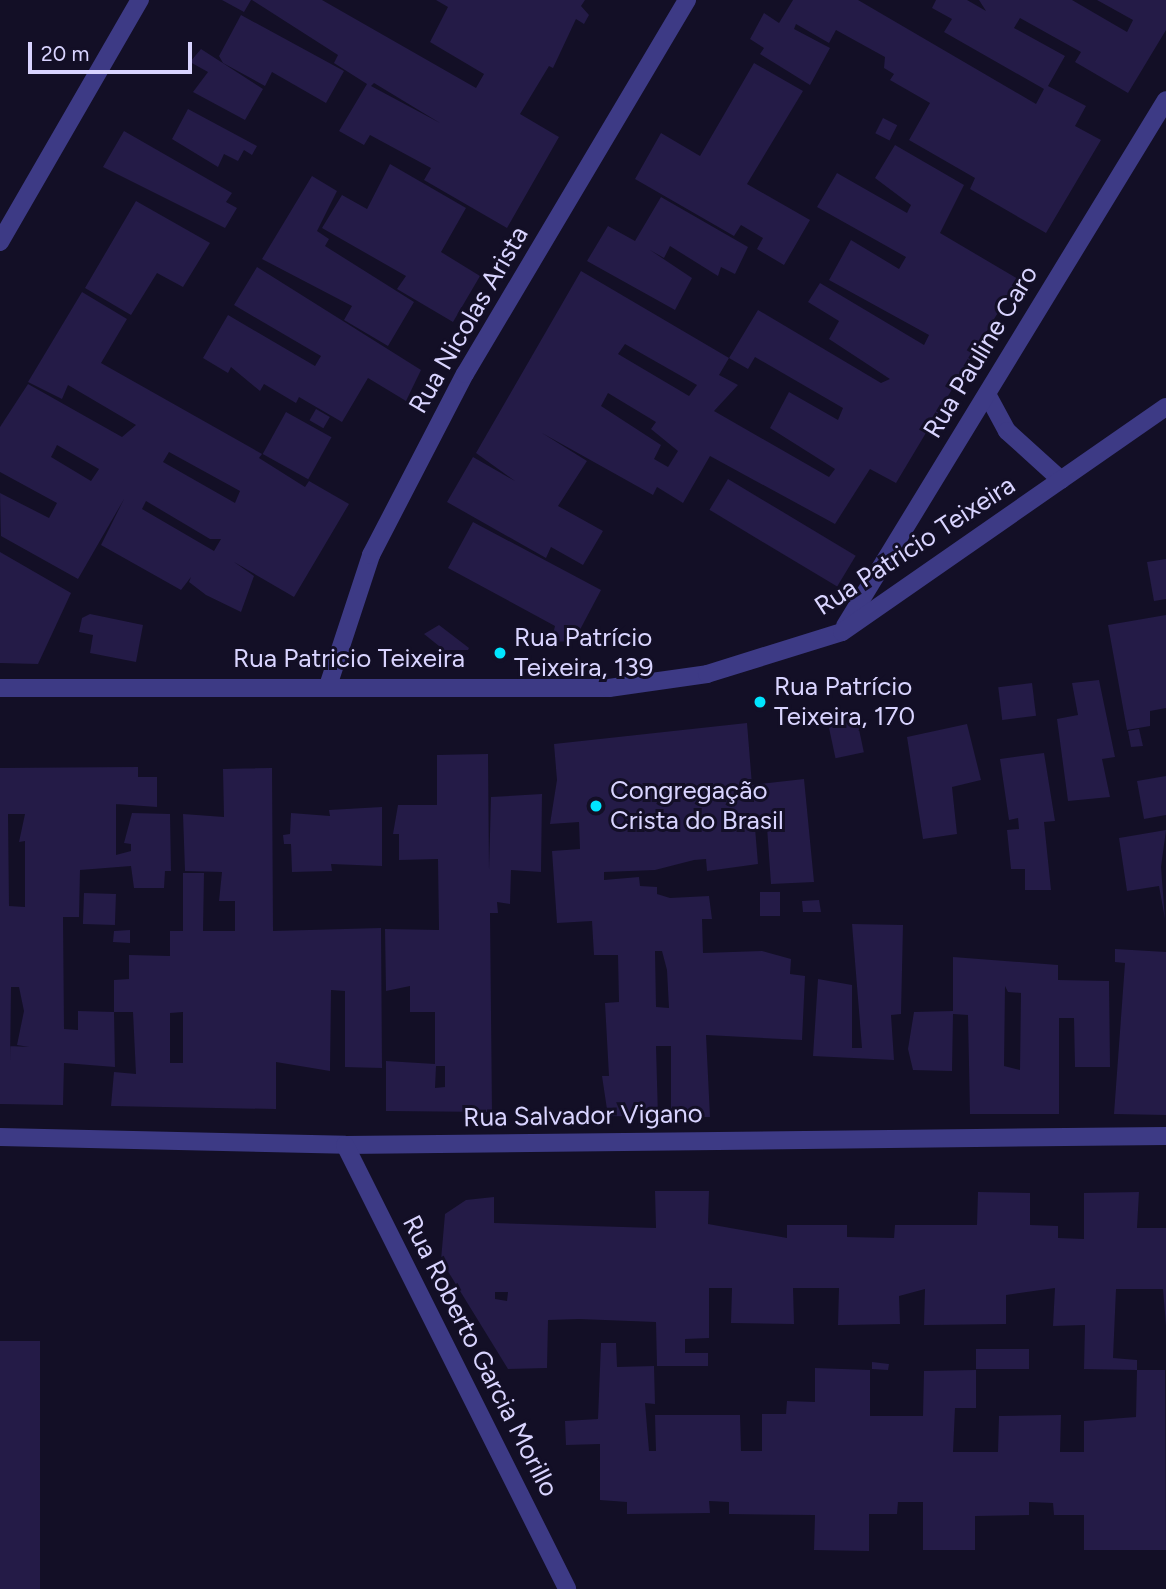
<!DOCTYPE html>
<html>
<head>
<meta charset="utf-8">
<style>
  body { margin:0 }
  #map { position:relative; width:1166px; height:1589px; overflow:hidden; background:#130f26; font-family:Figtree,sans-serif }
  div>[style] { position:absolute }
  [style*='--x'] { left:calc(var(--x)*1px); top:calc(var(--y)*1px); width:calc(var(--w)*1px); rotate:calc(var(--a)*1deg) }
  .building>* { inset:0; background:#241b47; transform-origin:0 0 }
  .minor>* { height:18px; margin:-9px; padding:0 9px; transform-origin:9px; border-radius:9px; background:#3d3a85 }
  .dots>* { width:19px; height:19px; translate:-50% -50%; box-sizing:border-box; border:4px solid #130f26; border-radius:50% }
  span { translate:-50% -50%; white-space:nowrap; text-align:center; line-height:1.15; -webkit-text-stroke:6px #130f26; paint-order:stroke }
  .street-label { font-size:26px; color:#d9d4ff }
  .poi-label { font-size:26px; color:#d9d4ff }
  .left { translate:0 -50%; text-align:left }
  .scale { position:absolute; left:28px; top:42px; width:164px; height:32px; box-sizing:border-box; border:4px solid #d9d4ff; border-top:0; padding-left:9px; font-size:21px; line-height:24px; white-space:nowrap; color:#d9d4ff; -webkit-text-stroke:5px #130f26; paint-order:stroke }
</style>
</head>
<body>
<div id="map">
  <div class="building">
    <i style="clip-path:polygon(222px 0,251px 0,244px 12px)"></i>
    <i style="clip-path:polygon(evenodd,252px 0,322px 0,476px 88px,484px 74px,430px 42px,448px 7px,436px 0,585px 0,581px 6px,589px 15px,584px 24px,576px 19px,553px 68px,549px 66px,520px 114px,559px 137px,507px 228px,424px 180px,431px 168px,370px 135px,364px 145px,339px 131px,367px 84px,334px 63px,338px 55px,252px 0,374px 83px,440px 123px,371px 86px,374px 83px)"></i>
    <i style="clip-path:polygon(793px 0,858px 0,1036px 104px,1044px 89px,944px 32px,952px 19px,932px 8px,936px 0,967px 0,986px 11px,979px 0,1072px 0,1127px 32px,1133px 20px,1097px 0,1166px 0,1166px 30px,1128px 93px,1075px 62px,1081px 52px,1020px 18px,1014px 28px,1065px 56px,1048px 86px,1086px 106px,1075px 126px,1101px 140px,1046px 233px,970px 189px,975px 178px,909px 140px,930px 103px,890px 80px,894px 74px,884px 68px,885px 57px,836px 30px,829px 43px,796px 24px,794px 29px,830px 48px,810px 85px,760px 54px,764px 48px,750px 39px,764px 13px,779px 23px)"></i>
    <i style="clip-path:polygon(241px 15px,344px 71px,326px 103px,272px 72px,265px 86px,223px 63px,219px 56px)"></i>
    <i style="clip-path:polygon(201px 49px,263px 89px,245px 120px,193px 92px,208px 72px,190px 62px)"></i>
    <i style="clip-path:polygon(754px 63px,803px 91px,747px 184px,810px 220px,784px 265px,757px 249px,763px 238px,741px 225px,734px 236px,635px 179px,661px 133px,700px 156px)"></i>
    <i style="clip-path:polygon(188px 109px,257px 146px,252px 155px,244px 150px,238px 161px,224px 154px,218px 167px,172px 139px)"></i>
    <i style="left:883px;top:118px;width:16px;height:17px;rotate:27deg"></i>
    <i style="clip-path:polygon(124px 131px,232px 193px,226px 202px,237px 208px,225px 228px,103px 167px)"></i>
    <i style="clip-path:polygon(evenodd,895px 145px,964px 185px,940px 233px,1018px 279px,896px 483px,870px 469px,835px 524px,710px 456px,683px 503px,657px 487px,653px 495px,542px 433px,587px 461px,558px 506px,603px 531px,583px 565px,551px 547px,546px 558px,447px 502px,473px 457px,515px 481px,476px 453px,581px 271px,729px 358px,719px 375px,738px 385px,714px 411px,829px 477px,835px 469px,770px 428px,789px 392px,838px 420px,843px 408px,755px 357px,748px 369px,729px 358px,758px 310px,881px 383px,890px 379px,829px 339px,839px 321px,808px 302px,820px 283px,924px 345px,929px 335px,829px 280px,851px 240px,899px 269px,906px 257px,817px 207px,837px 173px,907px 213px,911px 205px,875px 178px,895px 145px,625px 344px,697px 385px,689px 396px,618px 354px,625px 344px,895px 145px,608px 393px,656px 422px,651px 429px,678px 451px,668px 467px,654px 459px,661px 445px,601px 406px,608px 393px)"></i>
    <i style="clip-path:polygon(390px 164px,466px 208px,441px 252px,480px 276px,453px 322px,397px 289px,406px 276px,322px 228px,342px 195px,367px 209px)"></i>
    <i style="clip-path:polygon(312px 176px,337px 191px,317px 231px,329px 239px,325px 246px,414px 302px,388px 346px,344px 320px,352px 306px,262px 259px)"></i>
    <i style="clip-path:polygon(661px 197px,748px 247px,735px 274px,721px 267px,718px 276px,670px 246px,664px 258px,650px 250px,692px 278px,675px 310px,587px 261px,608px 226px,635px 241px)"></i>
    <i style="clip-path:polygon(136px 201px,210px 243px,183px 287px,157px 273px,131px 315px,85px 288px)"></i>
    <i style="clip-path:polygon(257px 267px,421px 370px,406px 401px,368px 378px,342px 422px,299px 397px,296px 403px,264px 384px,260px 391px,231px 367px,228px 373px,203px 358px,228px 315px,315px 366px,321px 356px,234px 305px)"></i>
    <i style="clip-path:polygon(evenodd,82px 292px,127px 319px,101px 363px,262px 454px,259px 458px,305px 487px,309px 481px,349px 504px,294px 597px,234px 562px,254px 576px,241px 612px,206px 595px,189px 582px,191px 577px,181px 590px,101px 545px,124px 499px,78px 579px,1px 536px,0 493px,49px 518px,57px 503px,0 472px,0 427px,28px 384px,122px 437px,136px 425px,68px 385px,62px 399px,28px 382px,82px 292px,57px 445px,99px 469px,91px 481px,51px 457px,57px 445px,82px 292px,169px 452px,240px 491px,235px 503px,163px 462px,169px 452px,82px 292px,146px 501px,210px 539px,221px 539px,214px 551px,142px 509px,146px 501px)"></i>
    <i style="left:316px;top:409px;width:16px;height:13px;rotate:30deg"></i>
    <i style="left:286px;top:412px;width:52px;height:48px;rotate:29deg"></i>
    <i style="left:728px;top:479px;width:149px;height:36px;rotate:31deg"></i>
    <i style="clip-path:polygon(473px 522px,601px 590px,574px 641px,551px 642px,555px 626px,448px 568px)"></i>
    <i style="clip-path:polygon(0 552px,71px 593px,38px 664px,0 663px)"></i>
    <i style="clip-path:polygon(1166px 559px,1166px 599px,1154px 601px,1147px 562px)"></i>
    <i style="clip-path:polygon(90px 614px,143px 625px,136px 662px,90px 653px,93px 635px,79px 632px,82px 618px)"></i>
    <i style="clip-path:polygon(1166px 615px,1166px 708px,1150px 711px,1150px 726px,1127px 730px,1108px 625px)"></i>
    <i style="clip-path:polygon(439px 625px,469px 648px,468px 650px,444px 650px,424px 634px)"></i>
    <i style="clip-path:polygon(1099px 680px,1115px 757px,1102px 759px,1110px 797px,1068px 801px,1057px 719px,1078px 715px,1072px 683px)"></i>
    <i style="left:1032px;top:683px;width:33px;height:34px;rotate:83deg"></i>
    <i style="left:857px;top:720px;width:33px;height:29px;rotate:78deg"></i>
    <i style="clip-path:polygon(evenodd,747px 723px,752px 785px,804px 779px,814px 882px,771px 884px,767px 827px,755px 828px,758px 864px,707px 871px,706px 859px,694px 860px,655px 870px,604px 872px,604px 880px,639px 877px,640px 886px,657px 887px,657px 894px,670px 898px,709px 896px,712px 919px,702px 919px,703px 953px,762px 951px,791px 959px,790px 974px,805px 976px,802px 1040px,706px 1035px,710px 1117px,671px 1117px,671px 1046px,656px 1046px,658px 1117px,608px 1116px,602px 1076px,609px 1076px,605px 1003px,619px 1002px,618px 955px,594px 955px,592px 921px,557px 923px,552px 851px,580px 849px,579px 822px,550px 824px,557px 780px,554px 744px,747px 723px,655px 951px,662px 951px,667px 970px,669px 1008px,656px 1007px,655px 951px)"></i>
    <i style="clip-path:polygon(967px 724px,981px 780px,952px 787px,957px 834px,923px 839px,907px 737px)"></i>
    <i style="clip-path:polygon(1139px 729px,1143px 746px,1131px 747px,1128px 731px)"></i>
    <i style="clip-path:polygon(1044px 753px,1055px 821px,1044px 822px,1051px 890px,1025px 890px,1025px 869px,1011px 869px,1007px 830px,1019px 829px,1018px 818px,1009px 820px,1000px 759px)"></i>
    <i style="clip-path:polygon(evenodd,488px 754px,489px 870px,491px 797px,542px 794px,541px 872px,511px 870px,510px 904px,497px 902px,498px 913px,490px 913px,492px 1112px,386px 1111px,386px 1061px,435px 1064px,435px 1012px,410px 1012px,410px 986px,386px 991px,385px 929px,439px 930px,438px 859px,399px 860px,399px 834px,393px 834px,398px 805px,437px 805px,437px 755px,488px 754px,436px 1066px,445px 1066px,445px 1087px,435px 1088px,436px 1066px)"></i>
    <i style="clip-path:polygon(evenodd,138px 767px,138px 777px,157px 777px,157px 807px,116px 804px,116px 855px,131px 851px,131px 844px,124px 843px,132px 813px,170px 814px,171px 871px,165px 871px,164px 888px,134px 888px,131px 866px,80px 870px,79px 917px,63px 917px,64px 1029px,78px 1030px,78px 1011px,114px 1012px,115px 1067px,64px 1063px,63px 1105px,0 1104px,0 768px,138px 767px,8px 814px,25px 814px,19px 842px,25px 841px,25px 907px,9px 906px,8px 814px,138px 767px,11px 987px,19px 987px,24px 1011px,17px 1045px,29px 1047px,10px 1046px,10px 1063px,11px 987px)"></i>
    <i style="clip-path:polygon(evenodd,272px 768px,273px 931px,381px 928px,382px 1068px,345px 1067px,345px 991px,331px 990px,330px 1071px,276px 1062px,276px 1109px,111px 1106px,114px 1072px,136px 1074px,133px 1012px,114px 1012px,114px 980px,129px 979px,129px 955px,170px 956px,170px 931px,183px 931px,183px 873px,204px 873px,203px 931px,235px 931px,235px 901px,219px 901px,222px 872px,185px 871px,183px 814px,224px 817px,223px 769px,272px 768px,183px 1012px,183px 1063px,170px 1063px,170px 1013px,183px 1012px)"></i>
    <i style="clip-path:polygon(1166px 776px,1166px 815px,1144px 819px,1137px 781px)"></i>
    <i style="clip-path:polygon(382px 807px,382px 866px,331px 864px,332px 871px,292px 872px,291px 844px,284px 844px,283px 835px,290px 834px,291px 813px,330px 816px,329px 810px)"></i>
    <i style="clip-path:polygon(1166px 830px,1161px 867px,1165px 919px,1159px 886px,1127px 891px,1119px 838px)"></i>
    <i style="left:760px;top:892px;width:20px;height:24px"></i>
    <i style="left:84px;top:893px;width:32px;height:31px;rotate:2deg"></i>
    <i style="clip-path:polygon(819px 900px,821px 912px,803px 912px,802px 901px)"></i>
    <i style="clip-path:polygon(852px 924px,903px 925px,901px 1014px,891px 1015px,894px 1060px,813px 1056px,818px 979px,852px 985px,852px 1048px,862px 1048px)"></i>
    <i style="clip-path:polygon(130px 930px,130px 943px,113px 942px,114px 931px)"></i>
    <i style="clip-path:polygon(1115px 949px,1166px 952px,1166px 1115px,1114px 1114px,1125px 963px,1115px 962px)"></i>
    <i style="clip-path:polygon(evenodd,953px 957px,1058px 965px,1058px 980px,1109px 981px,1110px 1067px,1075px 1067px,1074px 1018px,1059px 1018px,1059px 1114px,970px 1114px,968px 1015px,953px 1014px,952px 1071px,913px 1070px,908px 1049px,914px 1012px,953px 1011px,953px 957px,1005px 986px,1008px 992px,1021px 993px,1020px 1070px,1004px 1066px,1005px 986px)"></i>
    <i style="clip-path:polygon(evenodd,655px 1191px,709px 1191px,708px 1224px,787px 1238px,787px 1225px,847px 1225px,847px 1237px,894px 1238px,895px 1225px,977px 1225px,978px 1192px,1030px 1193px,1030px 1225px,1058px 1226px,1058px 1238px,1084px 1239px,1084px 1193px,1139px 1192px,1137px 1228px,1166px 1228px,1166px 1326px,1163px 1289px,1116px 1289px,1113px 1358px,1137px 1360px,1137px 1370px,1084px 1369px,1085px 1325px,1053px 1326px,1055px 1288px,1006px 1295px,1006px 1324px,924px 1325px,925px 1289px,899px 1296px,900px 1324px,838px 1325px,839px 1288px,793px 1288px,794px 1324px,731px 1323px,732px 1288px,709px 1288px,709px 1338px,685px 1339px,685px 1353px,708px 1353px,708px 1366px,657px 1366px,656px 1322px,579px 1319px,548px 1320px,547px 1368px,508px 1369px,441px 1260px,445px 1214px,466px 1200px,494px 1197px,494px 1223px,656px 1228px,655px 1191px,495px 1292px,508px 1292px,507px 1301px,495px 1299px,495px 1292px)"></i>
    <i style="left:0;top:1341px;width:40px;height:248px"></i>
    <i style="clip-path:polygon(601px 1343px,616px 1343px,617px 1367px,654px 1366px,655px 1404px,645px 1403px,649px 1451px,656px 1451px,655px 1415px,740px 1415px,741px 1451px,762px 1451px,762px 1414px,786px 1414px,787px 1401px,815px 1402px,815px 1368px,870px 1370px,870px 1416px,923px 1416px,924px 1371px,976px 1370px,976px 1408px,955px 1408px,953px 1452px,998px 1452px,999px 1416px,1061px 1415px,1060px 1452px,1084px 1452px,1084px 1421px,1136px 1417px,1137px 1370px,1165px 1370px,1166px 1550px,1084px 1550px,1084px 1515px,1054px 1515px,1053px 1503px,1029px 1502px,1029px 1515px,975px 1516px,975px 1550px,923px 1550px,923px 1502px,898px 1502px,897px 1514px,869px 1514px,869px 1551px,814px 1550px,815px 1515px,729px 1514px,729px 1502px,709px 1501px,710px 1513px,627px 1514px,627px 1502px,600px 1500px,600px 1444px,566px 1445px,565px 1421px,598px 1419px)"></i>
    <i style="left:1029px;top:1349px;width:20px;height:53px;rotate:90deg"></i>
    <i style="clip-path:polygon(872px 1362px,889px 1364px,888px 1370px,872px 1369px)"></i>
  </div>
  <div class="minor">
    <i style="--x:0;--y:242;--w:280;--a:-60"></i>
    <i style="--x:987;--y:394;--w:42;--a:61.6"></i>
    <i style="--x:1007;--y:431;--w:73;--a:42.2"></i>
    <i style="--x:845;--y:626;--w:616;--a:-58.61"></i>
    <i style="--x:329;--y:683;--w:135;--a:-71.8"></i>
    <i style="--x:371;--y:555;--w:204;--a:-62.6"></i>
    <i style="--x:465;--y:374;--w:435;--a:-59.3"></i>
    <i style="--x:0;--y:688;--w:609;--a:0"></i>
    <i style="--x:609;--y:688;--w:99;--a:-8.1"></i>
    <i style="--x:707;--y:674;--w:141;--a:-17.3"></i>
    <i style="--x:842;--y:632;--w:394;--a:-34.8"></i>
    <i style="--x:0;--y:1137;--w:345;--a:1.3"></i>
    <i style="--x:345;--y:1145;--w:821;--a:-0.63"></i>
    <i style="--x:345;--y:1145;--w:496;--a:63.4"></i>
  </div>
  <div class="dots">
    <i style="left:500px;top:653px;background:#00e5ff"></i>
    <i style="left:760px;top:702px;background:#00e5ff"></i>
    <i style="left:596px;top:806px;background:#00e5ff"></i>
  </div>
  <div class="street-label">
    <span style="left:469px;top:320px;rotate:-60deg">Rua Nicolas Arista</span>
    <span style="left:981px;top:352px;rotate:-59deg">Rua Pauline Caro</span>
    <span style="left:915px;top:546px;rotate:-33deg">Rua Patricio Teixeira</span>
    <span style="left:349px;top:659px">Rua Patricio Teixeira</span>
    <span style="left:583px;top:1116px;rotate:-1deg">Rua Salvador Vigano</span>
    <span style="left:480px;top:1356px;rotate:63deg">Rua Roberto Garcia Morillo</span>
  </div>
  <div class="poi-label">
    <span class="left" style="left:514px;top:653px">Rua Patrício<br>Teixeira, 139</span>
    <span class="left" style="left:774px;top:702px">Rua Patrício<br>Teixeira, 170</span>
    <span class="left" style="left:610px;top:806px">Congregação<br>Crista do Brasil</span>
  </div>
  <div class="scale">20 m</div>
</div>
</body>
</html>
